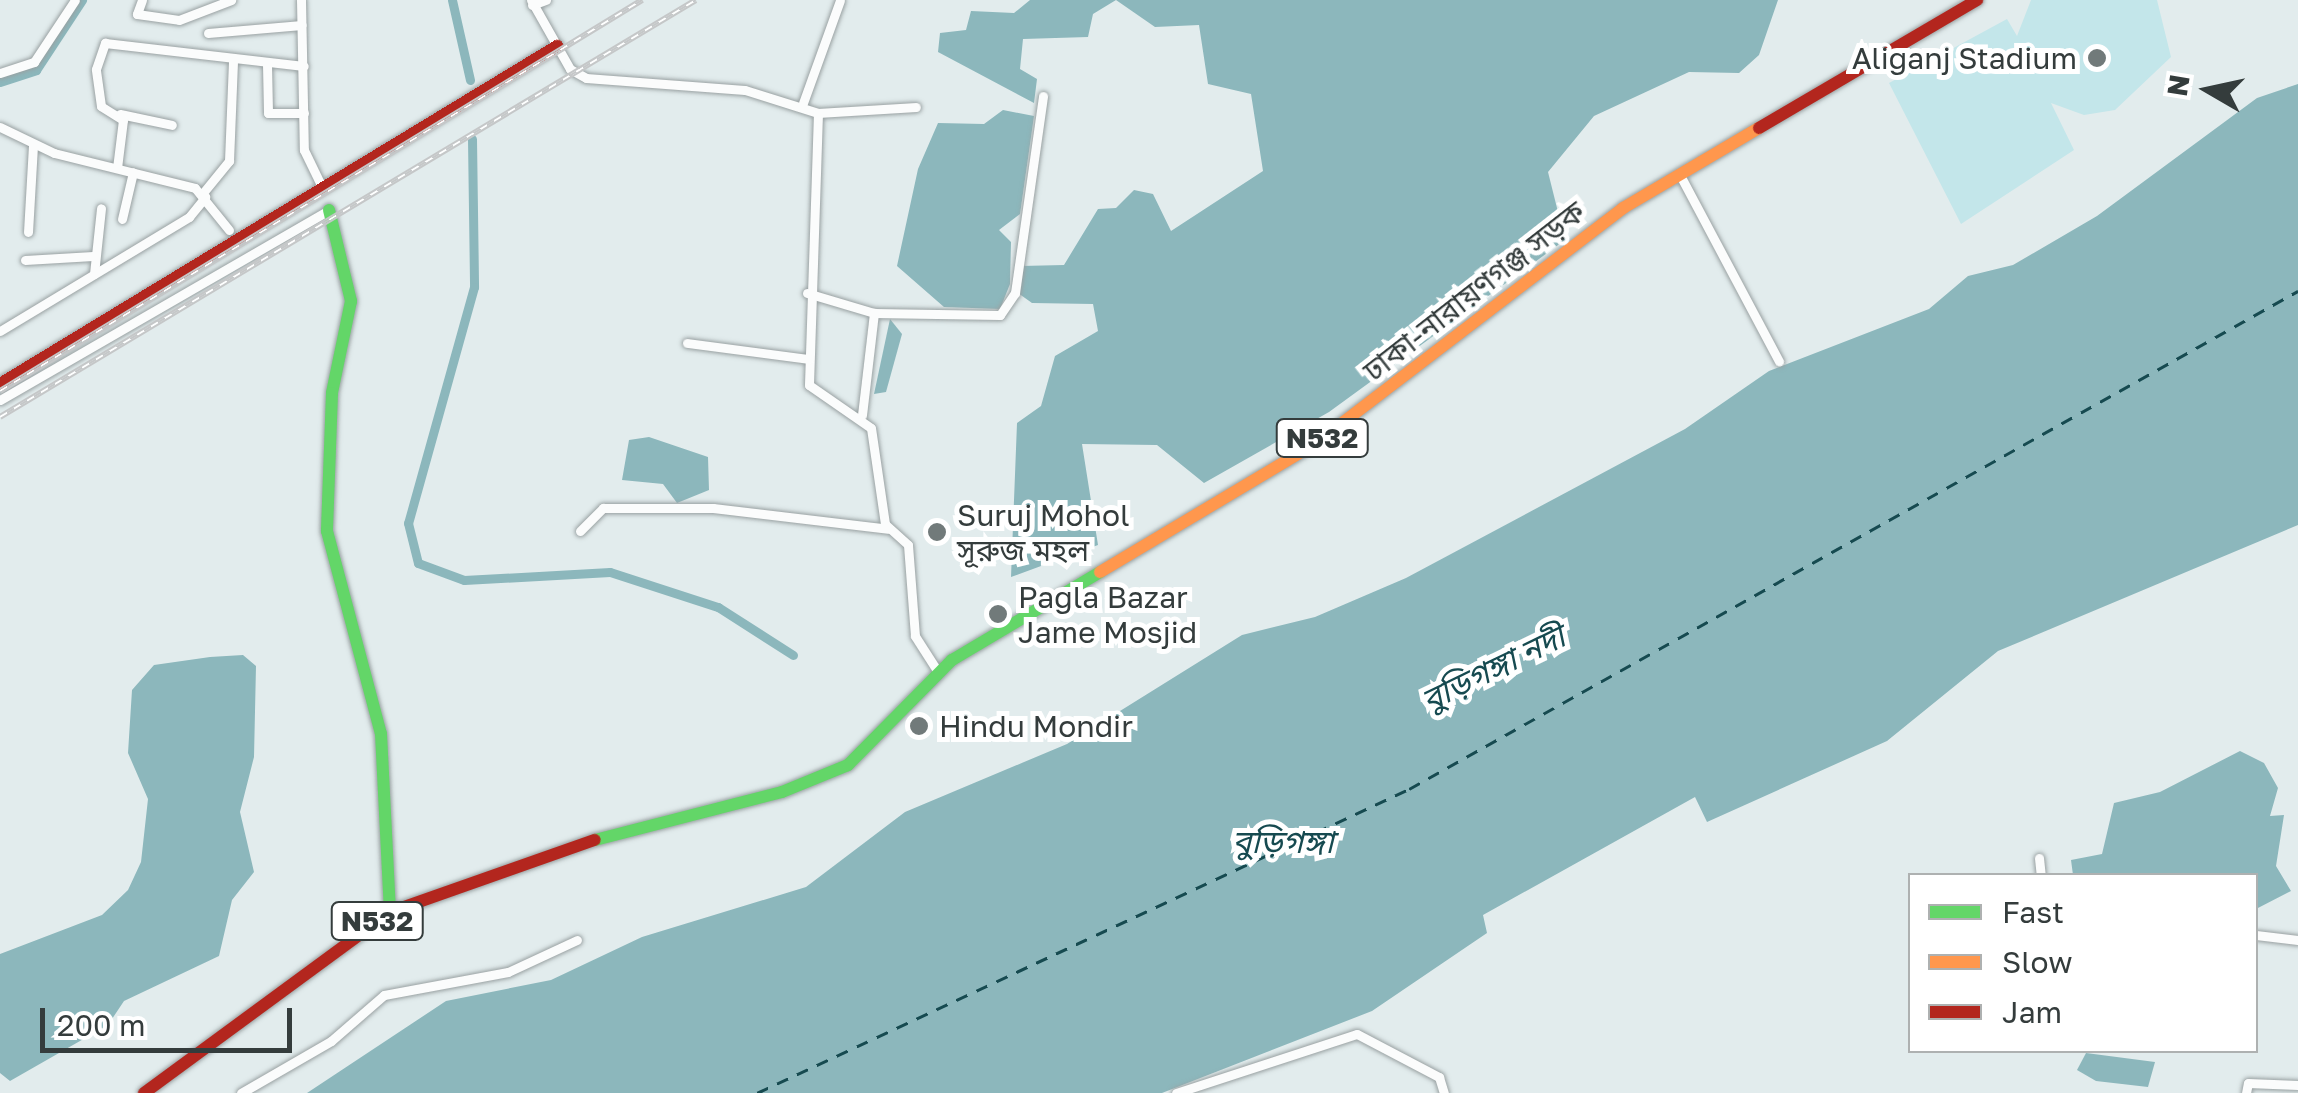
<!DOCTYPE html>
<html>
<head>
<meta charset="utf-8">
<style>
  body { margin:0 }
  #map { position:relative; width:2298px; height:1093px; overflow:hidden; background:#e2eced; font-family:"Golos Text","Noto Sans Bengali",sans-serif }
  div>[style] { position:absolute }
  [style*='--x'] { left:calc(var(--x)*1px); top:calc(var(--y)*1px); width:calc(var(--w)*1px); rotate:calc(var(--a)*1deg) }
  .green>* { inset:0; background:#c3e6ea }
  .water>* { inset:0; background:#8cb7bc }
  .canal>* { height:9px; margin:-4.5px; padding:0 4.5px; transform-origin:4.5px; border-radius:4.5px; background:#8cb7bc }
  .ferry>* { height:2.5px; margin-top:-1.25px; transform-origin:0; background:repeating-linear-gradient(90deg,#164a50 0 12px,transparent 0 22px) }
  .roads { filter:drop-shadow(0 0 2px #99a1a2) drop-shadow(0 0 2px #99a1a2) }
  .street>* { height:9px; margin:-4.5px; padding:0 4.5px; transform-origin:4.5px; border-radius:4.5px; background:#fbfcfc }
  .fast>* { height:12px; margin:-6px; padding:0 6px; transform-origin:6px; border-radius:6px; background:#63d668 }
  .slow>* { height:12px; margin:-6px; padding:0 6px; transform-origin:6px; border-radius:6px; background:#ff974d }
  .jam>* { height:12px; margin:-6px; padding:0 6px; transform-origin:6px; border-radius:6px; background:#b3261e }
  .rail>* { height:6px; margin-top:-3px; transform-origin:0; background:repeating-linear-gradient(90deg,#fff 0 8px,#c5c7c8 0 16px); box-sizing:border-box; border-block:2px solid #c5c7c8 }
  .dots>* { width:28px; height:28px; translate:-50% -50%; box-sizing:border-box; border:5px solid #fff; border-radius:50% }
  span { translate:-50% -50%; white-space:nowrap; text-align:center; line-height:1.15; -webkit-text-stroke:10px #fff; paint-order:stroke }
  .shield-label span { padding:2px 8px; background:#fff; border:2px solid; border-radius:8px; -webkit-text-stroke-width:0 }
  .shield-label { font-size:28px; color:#343c3c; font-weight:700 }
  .poi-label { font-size:30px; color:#343c3c }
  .right { translate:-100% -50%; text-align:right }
  .left { translate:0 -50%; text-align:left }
  .street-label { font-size:30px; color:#343c3c }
  .water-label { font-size:32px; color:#164a50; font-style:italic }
  .legend { position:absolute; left:1908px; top:873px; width:350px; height:180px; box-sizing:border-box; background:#fff; border:2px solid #aeb1b1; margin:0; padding:12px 18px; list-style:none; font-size:30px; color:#343c3c }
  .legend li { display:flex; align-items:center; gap:20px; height:50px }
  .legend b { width:50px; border:2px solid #aeb1b1 }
  .north { position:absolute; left:2158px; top:40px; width:100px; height:100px; -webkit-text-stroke:8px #fff; paint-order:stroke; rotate:279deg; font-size:28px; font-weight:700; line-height:40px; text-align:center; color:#343c3c }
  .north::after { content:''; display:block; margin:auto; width:35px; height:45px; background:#343c3c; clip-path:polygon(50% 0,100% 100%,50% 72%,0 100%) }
  .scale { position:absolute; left:40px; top:1008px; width:252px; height:45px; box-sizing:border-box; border:5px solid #343c3c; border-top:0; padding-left:12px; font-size:30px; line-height:35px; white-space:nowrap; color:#343c3c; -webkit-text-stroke:8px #fff; paint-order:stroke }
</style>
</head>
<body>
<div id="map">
  <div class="green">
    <i style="clip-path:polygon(2031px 0,2157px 0,2171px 57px,2115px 110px,2084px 115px,2051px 103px,2074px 150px,1961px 224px,1889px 83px,2007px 19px,2017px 36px)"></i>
  </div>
  <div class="water">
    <i style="clip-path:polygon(1030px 0,1778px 0,1759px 55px,1739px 73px,1689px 72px,1594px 116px,1548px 172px,1565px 240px,1329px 412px,1204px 483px,1157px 445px,1082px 444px,1098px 545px,1011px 577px,1017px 423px,1041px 406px,1055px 356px,1098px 331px,1093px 304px,1032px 303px,1018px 293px,1021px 266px,1064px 265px,1098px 209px,1116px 208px,1134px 190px,1153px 194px,1171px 231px,1263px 171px,1251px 94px,1208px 84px,1199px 25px,1155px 27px,1116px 0,1093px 14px,1088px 37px,1023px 39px,1020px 69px,1037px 79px,1034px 103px,938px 52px,940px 33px,966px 30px,971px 11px,1014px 13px)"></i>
    <i style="clip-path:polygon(2298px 84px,2298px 525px,1998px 651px,1887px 741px,1707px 822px,1695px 797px,1483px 915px,1487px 933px,1372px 1011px,1162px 1093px,307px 1093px,446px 1001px,551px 980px,642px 937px,806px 887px,905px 812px,1067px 744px,1242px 635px,1315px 617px,1406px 578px,1685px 429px,1769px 371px,1929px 309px,1968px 276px,2013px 265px,2097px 216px,2257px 98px)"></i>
    <i style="clip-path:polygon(1003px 110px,1034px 116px,1020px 214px,999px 230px,1011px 242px,1010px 284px,1000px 309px,944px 307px,897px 266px,918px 169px,938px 123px,984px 124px)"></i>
    <i style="clip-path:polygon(890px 319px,902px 334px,886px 392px,874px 394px)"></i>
    <i style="clip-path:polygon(649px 437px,708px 457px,709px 490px,677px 503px,663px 484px,622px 480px,629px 440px)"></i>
    <i style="clip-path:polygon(210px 657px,243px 655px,256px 666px,254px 757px,240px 812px,254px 872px,232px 900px,219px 956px,124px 1001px,108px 1025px,10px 1081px,0 1073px,0 954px,102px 915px,128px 890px,141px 862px,148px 799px,128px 753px,132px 690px,154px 665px)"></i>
    <i style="clip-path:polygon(2240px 751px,2264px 763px,2278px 788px,2270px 816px,2284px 815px,2276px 866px,2291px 891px,2256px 909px,2256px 876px,2073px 875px,2071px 860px,2102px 854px,2114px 803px,2160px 792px)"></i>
    <i style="clip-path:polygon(2086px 1053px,2155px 1062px,2148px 1087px,2096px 1081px,2077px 1070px)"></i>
  </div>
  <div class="canal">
    <i style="--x:452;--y:0;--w:82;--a:77.3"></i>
    <i style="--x:0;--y:82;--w:38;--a:-18"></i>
    <i style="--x:36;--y:70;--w:84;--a:-56.7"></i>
    <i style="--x:472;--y:139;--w:148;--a:89.2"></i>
    <i style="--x:474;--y:287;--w:245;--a:105.6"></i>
    <i style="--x:408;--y:523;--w:41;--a:76"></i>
    <i style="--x:418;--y:563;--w:49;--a:20.3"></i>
    <i style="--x:464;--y:580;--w:146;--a:-3.1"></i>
    <i style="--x:610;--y:572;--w:114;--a:18"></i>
    <i style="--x:718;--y:607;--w:89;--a:32.6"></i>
  </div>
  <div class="ferry">
    <i style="--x:757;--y:1093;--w:719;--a:-25"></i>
    <i style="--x:1409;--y:789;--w:1019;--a:-29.26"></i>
  </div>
  <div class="roads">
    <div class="street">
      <i style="--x:142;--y:0;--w:15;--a:110"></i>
      <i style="--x:137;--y:14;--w:42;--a:8.1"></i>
      <i style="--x:179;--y:20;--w:56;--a:-21"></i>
      <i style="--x:301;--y:0;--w:150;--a:88.9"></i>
      <i style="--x:304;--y:150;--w:41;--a:64.1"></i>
      <i style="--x:531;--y:0;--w:79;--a:60.5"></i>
      <i style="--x:570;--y:69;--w:18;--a:29"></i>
      <i style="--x:586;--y:78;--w:159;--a:4.3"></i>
      <i style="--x:745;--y:90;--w:77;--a:17.5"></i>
      <i style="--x:818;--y:113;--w:272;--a:91.9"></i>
      <i style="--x:809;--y:385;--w:75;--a:34.7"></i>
      <i style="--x:871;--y:428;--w:97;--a:81.7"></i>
      <i style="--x:885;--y:524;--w:31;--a:42"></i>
      <i style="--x:908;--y:545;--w:91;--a:85.6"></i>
      <i style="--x:915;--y:636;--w:43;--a:57.4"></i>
      <i style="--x:532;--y:5;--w:15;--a:-20"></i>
      <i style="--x:208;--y:33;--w:94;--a:-4.9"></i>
      <i style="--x:267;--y:64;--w:49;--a:88.8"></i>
      <i style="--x:268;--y:113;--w:36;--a:0"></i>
      <i style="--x:0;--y:73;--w:36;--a:-18"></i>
      <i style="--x:34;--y:62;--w:74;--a:-56.5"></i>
      <i style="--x:803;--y:103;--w:109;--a:-70.2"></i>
      <i style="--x:818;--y:113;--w:98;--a:-3.5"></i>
      <i style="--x:120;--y:114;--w:53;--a:11.9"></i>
      <i style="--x:0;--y:127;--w:60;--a:25.7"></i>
      <i style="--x:54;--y:153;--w:145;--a:13.9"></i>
      <i style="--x:195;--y:188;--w:54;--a:51"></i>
      <i style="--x:117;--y:168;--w:48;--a:-82.9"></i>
      <i style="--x:123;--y:120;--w:26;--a:-148"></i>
      <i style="--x:101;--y:106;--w:37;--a:-98"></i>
      <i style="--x:96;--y:69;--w:28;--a:-71"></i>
      <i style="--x:105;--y:43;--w:200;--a:6.6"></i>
      <i style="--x:1680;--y:175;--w:211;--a:62"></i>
      <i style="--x:202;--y:194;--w:43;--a:-50.7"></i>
      <i style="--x:229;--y:161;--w:99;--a:-87.7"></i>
      <i style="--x:122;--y:219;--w:48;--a:-76.8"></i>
      <i style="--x:28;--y:232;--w:86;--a:-86.7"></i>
      <i style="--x:25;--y:260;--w:68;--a:-3.4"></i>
      <i style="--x:94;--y:274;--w:66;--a:-83.9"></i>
      <i style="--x:807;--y:293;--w:70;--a:16.6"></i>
      <i style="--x:874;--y:313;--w:126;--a:0.9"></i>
      <i style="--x:1000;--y:315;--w:27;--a:-56"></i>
      <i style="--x:1015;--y:293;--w:199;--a:-81.9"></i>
      <i style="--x:0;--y:331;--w:221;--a:-31.1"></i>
      <i style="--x:189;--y:217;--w:26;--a:-51"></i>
      <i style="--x:687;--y:343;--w:123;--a:7.5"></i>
      <i style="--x:0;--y:400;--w:380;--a:-30"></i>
      <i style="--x:862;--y:415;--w:103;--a:-83.3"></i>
      <i style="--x:580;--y:531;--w:33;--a:-45"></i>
      <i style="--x:603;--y:508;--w:110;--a:0"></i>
      <i style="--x:713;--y:508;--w:176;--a:6.8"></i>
      <i style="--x:2039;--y:858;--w:18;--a:84"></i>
      <i style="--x:2256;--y:935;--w:42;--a:6.8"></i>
      <i style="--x:241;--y:1093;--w:104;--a:-30"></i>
      <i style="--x:331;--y:1041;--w:70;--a:-41"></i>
      <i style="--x:384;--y:995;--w:126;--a:-10.5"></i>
      <i style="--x:508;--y:972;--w:76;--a:-24.9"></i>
      <i style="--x:1176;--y:1093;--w:190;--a:-18.1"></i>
      <i style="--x:1357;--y:1034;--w:93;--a:27.7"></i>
      <i style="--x:1439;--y:1077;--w:17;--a:73"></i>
      <i style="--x:2246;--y:1093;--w:10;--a:-79"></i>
      <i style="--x:2248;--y:1083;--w:50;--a:2.3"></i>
    </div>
    <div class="fast">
      <i style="--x:329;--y:210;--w:94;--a:76.4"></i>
      <i style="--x:351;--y:301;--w:94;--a:101.7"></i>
      <i style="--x:332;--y:393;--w:138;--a:92.1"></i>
      <i style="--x:327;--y:531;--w:210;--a:75.1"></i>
      <i style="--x:381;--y:734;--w:178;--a:87.1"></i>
      <i style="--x:595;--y:840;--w:193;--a:-14.4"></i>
      <i style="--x:782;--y:792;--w:71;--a:-22.2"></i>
      <i style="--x:848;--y:765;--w:148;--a:-45.3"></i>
      <i style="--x:952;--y:660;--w:172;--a:-30.7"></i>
    </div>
    <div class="slow">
      <i style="--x:1100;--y:572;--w:252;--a:-30.8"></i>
      <i style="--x:1316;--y:443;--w:387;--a:-37.4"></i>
      <i style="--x:1623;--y:208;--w:158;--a:-30.5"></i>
    </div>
    <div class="jam">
      <i style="--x:1759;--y:128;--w:253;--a:-30.4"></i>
      <i style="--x:0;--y:384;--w:652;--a:-31.25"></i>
      <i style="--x:144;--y:1093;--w:305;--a:-36.3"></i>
      <i style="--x:390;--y:912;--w:217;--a:-19.4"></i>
    </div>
  </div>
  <div class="rail">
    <i style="--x:0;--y:391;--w:752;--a:-31.34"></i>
    <i style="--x:0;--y:417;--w:811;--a:-30.93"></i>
  </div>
  <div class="dots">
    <i style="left:2097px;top:58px;background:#717a7a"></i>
    <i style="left:937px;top:532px;background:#717a7a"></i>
    <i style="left:998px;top:614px;background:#717a7a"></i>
    <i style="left:919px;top:726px;background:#717a7a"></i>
  </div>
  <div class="shield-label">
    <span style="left:1322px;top:438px">N532</span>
    <span style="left:377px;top:921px">N532</span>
  </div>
  <div class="poi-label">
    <span class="right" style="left:2077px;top:58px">Aliganj Stadium</span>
    <span class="left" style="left:957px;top:532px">Suruj Mohol<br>সূরুজ মহল</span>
    <span class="left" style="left:1018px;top:614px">Pagla Bazar<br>Jame Mosjid</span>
    <span class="left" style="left:939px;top:726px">Hindu Mondir</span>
  </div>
  <div class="street-label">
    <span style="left:1474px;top:291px;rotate:-38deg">ঢাকা-নারায়ণগঞ্জ সড়ক</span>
  </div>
  <div class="water-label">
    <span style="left:1493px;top:668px;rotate:-26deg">বুড়িগঙ্গা নদী</span>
    <span style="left:1283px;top:841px">বুড়িগঙ্গা</span>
  </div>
  <ul class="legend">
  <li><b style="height:12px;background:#63d668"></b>Fast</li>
  <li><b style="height:12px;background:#ff974d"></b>Slow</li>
  <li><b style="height:12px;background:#b3261e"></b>Jam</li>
  </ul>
  <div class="north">N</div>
  <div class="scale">200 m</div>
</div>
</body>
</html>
